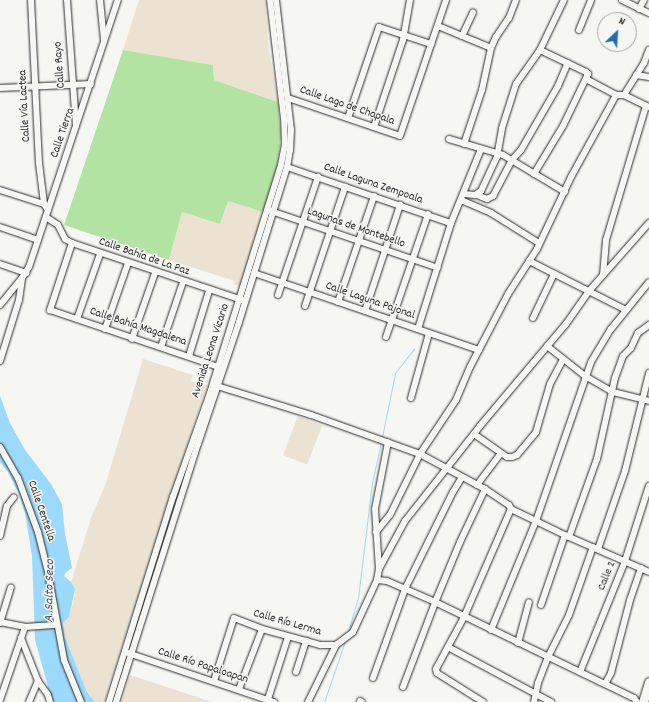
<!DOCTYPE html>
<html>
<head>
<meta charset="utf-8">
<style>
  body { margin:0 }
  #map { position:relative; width:649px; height:702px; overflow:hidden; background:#f6f6f2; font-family:Dekko,sans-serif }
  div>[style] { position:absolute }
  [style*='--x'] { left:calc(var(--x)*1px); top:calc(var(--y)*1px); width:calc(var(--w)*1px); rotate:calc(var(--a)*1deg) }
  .built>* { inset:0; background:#ece2d2; transform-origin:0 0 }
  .green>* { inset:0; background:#b3e3a2 }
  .water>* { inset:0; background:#9cdafd }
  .stream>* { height:1px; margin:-0.5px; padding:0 0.5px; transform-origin:0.5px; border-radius:0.5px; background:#9cdafd }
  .roads { filter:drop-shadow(0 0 1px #2b2b2b) drop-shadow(0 0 1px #2b2b2b) }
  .minor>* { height:6px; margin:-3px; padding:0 3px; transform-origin:3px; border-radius:3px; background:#f6f6f2 }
  .highway>* { height:9px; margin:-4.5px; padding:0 4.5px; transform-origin:4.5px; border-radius:4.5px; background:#f6f6f2 }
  span { translate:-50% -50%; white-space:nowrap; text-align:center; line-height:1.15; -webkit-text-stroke:3px #f6f6f2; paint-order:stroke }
  .street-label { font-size:12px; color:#2b2b2b }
  .water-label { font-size:13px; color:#475760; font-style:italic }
  .north { position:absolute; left:597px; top:12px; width:40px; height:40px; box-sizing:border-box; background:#f6f6f2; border:1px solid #a5a5a2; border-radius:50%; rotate:25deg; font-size:11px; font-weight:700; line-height:16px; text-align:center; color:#2b2b2b }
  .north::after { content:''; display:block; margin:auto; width:14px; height:18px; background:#1f6fb2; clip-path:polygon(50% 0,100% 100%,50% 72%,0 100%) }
</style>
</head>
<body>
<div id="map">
  <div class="built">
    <i style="clip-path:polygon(139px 0,265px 0,269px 49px,278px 102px,214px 80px,213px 65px,123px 50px)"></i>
    <i style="clip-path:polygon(228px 201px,263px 212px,240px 286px,234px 284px,235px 281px,169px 260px,182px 212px,220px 224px)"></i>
    <i style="clip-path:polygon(143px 359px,193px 375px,191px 381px,207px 385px,104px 702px,95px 702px,87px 692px,65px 637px,63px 623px,69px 617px,72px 606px,75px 594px,71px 582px,92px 515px,105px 486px)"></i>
    <i style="left:298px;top:416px;width:26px;height:42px;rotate:21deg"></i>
    <i style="clip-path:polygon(130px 675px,212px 702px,121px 702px)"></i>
  </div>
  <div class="green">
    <i style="clip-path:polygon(123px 50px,213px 65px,214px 80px,278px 102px,281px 133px,280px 147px,277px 167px,263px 212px,228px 201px,220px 224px,182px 212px,169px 260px,64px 225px)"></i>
  </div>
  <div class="water">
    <i style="clip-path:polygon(0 396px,10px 423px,25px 450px,51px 484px,62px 504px,65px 534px,72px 568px,65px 573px,64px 576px,71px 582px,75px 589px,69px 617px,63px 623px,65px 637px,87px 692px,95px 702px,53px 702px,49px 690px,35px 640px,32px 556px,25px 513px,19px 494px,8px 472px,0 462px)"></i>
  </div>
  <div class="stream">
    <i style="--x:382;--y:437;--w:65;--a:-78.5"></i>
    <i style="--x:395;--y:373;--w:31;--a:-52"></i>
    <i style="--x:348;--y:632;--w:35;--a:-74"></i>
    <i style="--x:358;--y:598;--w:116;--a:-83.1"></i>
    <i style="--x:372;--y:483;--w:42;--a:-77.6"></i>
    <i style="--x:324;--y:702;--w:65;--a:-71"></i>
  </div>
  <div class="roads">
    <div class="minor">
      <i style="--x:31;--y:0;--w:163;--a:87.2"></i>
      <i style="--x:39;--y:163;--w:41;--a:83"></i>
      <i style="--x:44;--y:204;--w:7;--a:56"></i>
      <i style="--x:67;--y:0;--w:126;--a:85.9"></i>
      <i style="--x:100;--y:0;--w:40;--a:84.3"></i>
      <i style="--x:622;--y:0;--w:30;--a:26"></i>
      <i style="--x:639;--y:9;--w:10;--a:-61"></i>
      <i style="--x:438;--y:26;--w:57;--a:22.5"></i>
      <i style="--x:579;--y:30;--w:32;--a:-68"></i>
      <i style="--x:462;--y:36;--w:26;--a:-65"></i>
      <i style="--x:636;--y:75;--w:13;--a:9"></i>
      <i style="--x:586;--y:79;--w:34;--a:28"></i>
      <i style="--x:0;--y:88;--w:91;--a:-2.5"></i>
      <i style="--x:624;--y:95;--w:38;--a:-58"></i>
      <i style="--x:644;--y:63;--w:14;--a:-69"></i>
      <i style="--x:288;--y:98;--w:118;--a:18.7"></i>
      <i style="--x:400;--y:136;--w:144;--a:-71.3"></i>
      <i style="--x:348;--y:118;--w:96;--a:-71.2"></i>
      <i style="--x:379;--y:27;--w:55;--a:18.1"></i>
      <i style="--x:374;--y:127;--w:92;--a:-71.6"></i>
      <i style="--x:403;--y:40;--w:41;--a:-80.1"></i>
      <i style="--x:449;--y:139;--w:56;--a:16.5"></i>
      <i style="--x:503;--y:155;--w:72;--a:30.8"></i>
      <i style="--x:464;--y:144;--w:57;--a:-71.6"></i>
      <i style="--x:482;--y:90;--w:43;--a:-77.9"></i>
      <i style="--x:491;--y:48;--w:12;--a:-66"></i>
      <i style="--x:496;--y:37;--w:23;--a:-56"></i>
      <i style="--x:509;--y:18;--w:19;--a:-69"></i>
      <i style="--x:287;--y:167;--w:173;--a:18.9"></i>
      <i style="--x:534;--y:174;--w:56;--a:-58.9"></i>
      <i style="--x:563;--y:126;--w:58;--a:-64.3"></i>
      <i style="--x:588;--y:74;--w:3;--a:-135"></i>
      <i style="--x:586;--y:72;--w:51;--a:-154.4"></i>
      <i style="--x:0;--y:190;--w:46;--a:17.7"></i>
      <i style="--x:464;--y:194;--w:11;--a:5"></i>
      <i style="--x:475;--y:195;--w:7;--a:-34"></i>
      <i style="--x:481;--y:191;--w:38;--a:-65"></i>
      <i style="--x:497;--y:157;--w:29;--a:-80"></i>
      <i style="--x:502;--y:128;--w:46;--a:-72.3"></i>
      <i style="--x:516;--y:84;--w:42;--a:-54.8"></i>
      <i style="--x:540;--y:50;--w:55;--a:-64.4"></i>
      <i style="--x:477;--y:195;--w:11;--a:22"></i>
      <i style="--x:487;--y:199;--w:7;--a:-27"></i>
      <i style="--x:493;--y:196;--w:41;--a:-62.2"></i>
      <i style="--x:512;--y:160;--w:13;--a:-48"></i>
      <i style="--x:521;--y:150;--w:74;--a:-60"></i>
      <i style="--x:558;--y:86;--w:25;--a:-67"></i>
      <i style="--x:461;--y:200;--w:33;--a:23"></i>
      <i style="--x:491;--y:213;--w:57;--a:32"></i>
      <i style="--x:271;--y:211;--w:176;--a:18.8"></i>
      <i style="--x:46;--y:217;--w:14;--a:34"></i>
      <i style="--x:58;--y:225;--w:16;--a:63"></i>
      <i style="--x:65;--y:239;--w:8;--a:30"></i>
      <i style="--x:72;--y:243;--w:179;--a:18.5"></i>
      <i style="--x:0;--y:227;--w:40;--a:18.9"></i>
      <i style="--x:72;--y:243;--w:71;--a:108.2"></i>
      <i style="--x:50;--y:310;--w:177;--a:18.7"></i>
      <i style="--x:529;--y:261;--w:109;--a:26.8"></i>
      <i style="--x:0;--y:264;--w:28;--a:19"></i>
      <i style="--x:254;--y:273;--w:238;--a:18.9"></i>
      <i style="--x:603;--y:275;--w:35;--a:-85"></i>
      <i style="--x:606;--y:240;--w:140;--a:-73.4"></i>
      <i style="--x:278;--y:295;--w:125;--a:-71.3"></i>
      <i style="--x:338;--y:302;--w:112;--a:-71.2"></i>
      <i style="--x:0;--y:305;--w:35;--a:-51"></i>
      <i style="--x:22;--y:278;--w:13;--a:-58"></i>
      <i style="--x:29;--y:267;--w:281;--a:-71.6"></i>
      <i style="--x:305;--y:306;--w:126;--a:-71.4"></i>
      <i style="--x:365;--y:311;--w:112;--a:-71.7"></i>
      <i style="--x:533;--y:318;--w:49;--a:-64.5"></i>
      <i style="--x:77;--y:319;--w:69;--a:-70.5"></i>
      <i style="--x:105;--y:329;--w:70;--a:-70.8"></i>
      <i style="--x:418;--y:329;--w:111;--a:-72.7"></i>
      <i style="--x:451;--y:223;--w:80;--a:-67.9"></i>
      <i style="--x:386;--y:337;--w:130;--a:-71.1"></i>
      <i style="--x:132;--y:339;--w:70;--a:-70.8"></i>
      <i style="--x:547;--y:346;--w:48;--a:38.3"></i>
      <i style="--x:585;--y:376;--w:32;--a:30"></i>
      <i style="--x:613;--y:392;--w:37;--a:14"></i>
      <i style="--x:161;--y:347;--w:69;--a:-71.3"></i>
      <i style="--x:189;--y:356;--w:68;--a:-72.9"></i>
      <i style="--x:0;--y:361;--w:64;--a:-72.7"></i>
      <i style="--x:19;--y:300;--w:22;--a:-82"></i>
      <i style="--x:217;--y:386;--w:98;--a:17.1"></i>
      <i style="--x:311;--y:415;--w:116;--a:19.7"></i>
      <i style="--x:420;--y:454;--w:74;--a:28.3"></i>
      <i style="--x:485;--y:489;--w:29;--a:34"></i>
      <i style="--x:509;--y:505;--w:4;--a:63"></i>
      <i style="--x:511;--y:509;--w:64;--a:25.8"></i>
      <i style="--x:569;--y:537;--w:87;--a:23.6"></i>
      <i style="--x:411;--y:398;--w:67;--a:-74.5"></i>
      <i style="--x:474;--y:434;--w:40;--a:34.9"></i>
      <i style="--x:507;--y:457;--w:5;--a:0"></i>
      <i style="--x:512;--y:457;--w:5;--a:-22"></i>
      <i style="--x:517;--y:455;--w:30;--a:-50"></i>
      <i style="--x:536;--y:432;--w:50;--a:-73.7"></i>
      <i style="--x:550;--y:384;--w:27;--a:-62"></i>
      <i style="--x:0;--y:447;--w:36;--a:60"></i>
      <i style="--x:18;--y:478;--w:58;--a:69.7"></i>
      <i style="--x:38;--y:532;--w:36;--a:76"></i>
      <i style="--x:47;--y:567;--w:95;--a:79.6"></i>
      <i style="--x:64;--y:660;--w:45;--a:68"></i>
      <i style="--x:477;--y:485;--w:40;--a:-53"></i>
      <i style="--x:376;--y:532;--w:22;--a:-51"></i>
      <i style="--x:390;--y:515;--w:68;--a:-63.8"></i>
      <i style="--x:420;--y:454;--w:65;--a:-56.3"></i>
      <i style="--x:456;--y:400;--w:36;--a:-67"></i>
      <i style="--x:470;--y:367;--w:82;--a:-62.5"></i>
      <i style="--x:508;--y:294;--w:54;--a:-57.2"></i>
      <i style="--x:537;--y:249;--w:80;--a:-64.7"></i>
      <i style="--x:571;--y:177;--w:94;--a:-61.2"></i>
      <i style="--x:616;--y:95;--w:8;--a:0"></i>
      <i style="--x:624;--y:95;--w:28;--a:26"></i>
      <i style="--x:0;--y:536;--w:31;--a:-77"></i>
      <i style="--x:7;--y:506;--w:11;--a:-52"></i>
      <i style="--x:569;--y:537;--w:83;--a:-70.3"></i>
      <i style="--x:597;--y:459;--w:83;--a:-77.5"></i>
      <i style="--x:615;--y:378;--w:23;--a:-70"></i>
      <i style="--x:623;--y:356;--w:11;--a:-45"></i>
      <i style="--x:631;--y:348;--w:17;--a:-65"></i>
      <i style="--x:638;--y:333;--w:14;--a:-36"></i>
      <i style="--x:598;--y:549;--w:83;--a:-70.9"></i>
      <i style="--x:625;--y:471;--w:101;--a:-76.2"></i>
      <i style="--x:379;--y:569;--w:55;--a:-61.6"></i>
      <i style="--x:405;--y:521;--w:121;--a:-51.7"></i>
      <i style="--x:480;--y:426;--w:133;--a:-49.9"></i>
      <i style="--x:566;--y:324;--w:40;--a:-55.1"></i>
      <i style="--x:589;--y:291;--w:91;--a:-48.6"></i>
      <i style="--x:377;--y:580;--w:10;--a:6"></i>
      <i style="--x:387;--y:581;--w:52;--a:23.6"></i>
      <i style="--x:435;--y:602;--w:189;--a:25.8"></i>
      <i style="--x:605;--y:684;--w:13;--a:-61"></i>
      <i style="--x:611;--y:673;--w:75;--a:-75.4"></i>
      <i style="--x:630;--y:600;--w:34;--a:-71"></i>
      <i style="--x:541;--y:605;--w:74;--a:-71.1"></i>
      <i style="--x:0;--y:622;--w:25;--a:11"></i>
      <i style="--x:25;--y:627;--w:32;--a:-4"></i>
      <i style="--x:0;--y:623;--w:37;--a:-73"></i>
      <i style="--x:491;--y:630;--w:118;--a:-67.6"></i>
      <i style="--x:536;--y:521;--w:168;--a:-70.9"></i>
      <i style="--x:591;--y:362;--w:39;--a:-59"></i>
      <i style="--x:611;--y:329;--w:60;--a:-51"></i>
      <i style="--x:21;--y:638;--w:46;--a:68.4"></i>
      <i style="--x:38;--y:681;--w:17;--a:54"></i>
      <i style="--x:48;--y:695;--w:7;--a:74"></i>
      <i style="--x:518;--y:643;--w:42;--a:-75"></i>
      <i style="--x:448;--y:647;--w:117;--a:28.1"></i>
      <i style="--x:128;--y:653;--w:154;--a:18.6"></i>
      <i style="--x:296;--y:672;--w:33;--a:-72"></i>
      <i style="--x:580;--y:672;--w:120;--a:-67.9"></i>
      <i style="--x:625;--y:561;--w:79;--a:-72.3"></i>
      <i style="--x:373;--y:678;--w:95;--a:-70.2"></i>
      <i style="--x:405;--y:589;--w:108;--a:-63.7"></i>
      <i style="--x:453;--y:492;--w:17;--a:-59"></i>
      <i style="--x:214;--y:681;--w:66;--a:-72.4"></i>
      <i style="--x:234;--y:618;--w:30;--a:21"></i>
      <i style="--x:262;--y:629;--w:46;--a:15.3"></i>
      <i style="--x:306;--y:641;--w:15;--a:16"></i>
      <i style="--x:320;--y:645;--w:16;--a:0"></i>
      <i style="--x:605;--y:684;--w:32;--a:26"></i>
      <i style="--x:634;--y:698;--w:5;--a:53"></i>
      <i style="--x:403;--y:687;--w:93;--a:-69.2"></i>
      <i style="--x:436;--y:600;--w:63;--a:-67.5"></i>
      <i style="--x:460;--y:542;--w:59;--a:-64.7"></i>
      <i style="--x:239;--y:689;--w:64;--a:-69"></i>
      <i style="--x:268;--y:699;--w:65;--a:-72.1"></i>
      <i style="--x:0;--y:700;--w:77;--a:-71.1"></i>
      <i style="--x:360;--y:701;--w:2;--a:27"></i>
      <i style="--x:29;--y:702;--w:23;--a:-67"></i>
      <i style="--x:109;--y:702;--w:215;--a:-72.7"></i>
      <i style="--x:173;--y:497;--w:110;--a:-70.4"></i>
      <i style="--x:210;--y:393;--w:239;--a:-72.7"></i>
      <i style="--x:281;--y:165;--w:21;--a:-79"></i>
      <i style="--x:285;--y:144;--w:25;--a:-92"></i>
      <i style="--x:284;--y:119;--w:120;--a:-96.7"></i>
      <i style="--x:116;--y:702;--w:271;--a:-72.4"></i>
      <i style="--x:198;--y:444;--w:129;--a:-71.4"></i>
      <i style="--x:239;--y:322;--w:162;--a:-72.8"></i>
      <i style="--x:287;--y:167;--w:17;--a:-80"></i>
      <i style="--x:290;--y:150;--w:20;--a:-87"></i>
      <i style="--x:291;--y:130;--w:131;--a:-96.6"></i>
      <i style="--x:308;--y:702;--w:64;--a:-63.8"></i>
      <i style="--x:336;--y:645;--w:21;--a:-37"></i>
      <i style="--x:353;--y:632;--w:57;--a:-65.2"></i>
      <i style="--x:377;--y:580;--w:11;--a:-80"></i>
      <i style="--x:379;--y:569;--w:60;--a:-93.8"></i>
      <i style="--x:375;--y:509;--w:68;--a:-79"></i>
      <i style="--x:483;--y:702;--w:54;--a:-147.8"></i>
      <i style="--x:437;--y:673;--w:4;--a:-104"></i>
      <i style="--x:436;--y:669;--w:59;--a:-61.7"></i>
      <i style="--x:464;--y:617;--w:118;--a:-66.5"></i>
      <i style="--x:534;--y:702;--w:19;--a:-78"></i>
      <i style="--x:538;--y:683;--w:28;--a:-69"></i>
      <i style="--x:548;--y:657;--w:47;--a:-63.4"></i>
      <i style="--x:569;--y:615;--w:72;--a:-70.6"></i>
    </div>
    <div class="highway">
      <i style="--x:643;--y:702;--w:21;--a:-73"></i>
    </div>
  </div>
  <div class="street-label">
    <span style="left:60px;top:65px;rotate:-94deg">Calle Rayo</span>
    <span style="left:25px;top:106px;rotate:-93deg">Calle Vía Lactea</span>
    <span style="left:347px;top:106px;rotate:19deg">Calle Lago de Chapala</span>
    <span style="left:63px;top:133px;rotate:-71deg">Calle Tierra</span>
    <span style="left:373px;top:184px;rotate:19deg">Calle Laguna Zempoala</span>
    <span style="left:356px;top:228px;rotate:19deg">Lagunas de Montebello</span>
    <span style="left:144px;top:257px;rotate:19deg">Calle Bahía de La Paz</span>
    <span style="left:370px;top:301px;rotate:19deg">Calle Laguna Pajonal</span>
    <span style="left:138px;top:327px;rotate:18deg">Calle Bahía Magdalena</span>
    <span style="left:211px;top:351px;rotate:-72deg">Avenida Leona Vicario</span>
    <span style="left:41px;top:511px;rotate:71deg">Calle Centella</span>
    <span style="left:607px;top:576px;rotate:-68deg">Calle 2</span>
    <span style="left:287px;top:623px;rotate:16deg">Calle Río Lerma</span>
    <span style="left:203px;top:666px;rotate:18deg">Calle Río Papaloapan</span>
  </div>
  <div class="water-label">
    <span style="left:51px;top:591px;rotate:-89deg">A. Salto Seco</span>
  </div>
  <div class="north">N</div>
</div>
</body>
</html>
